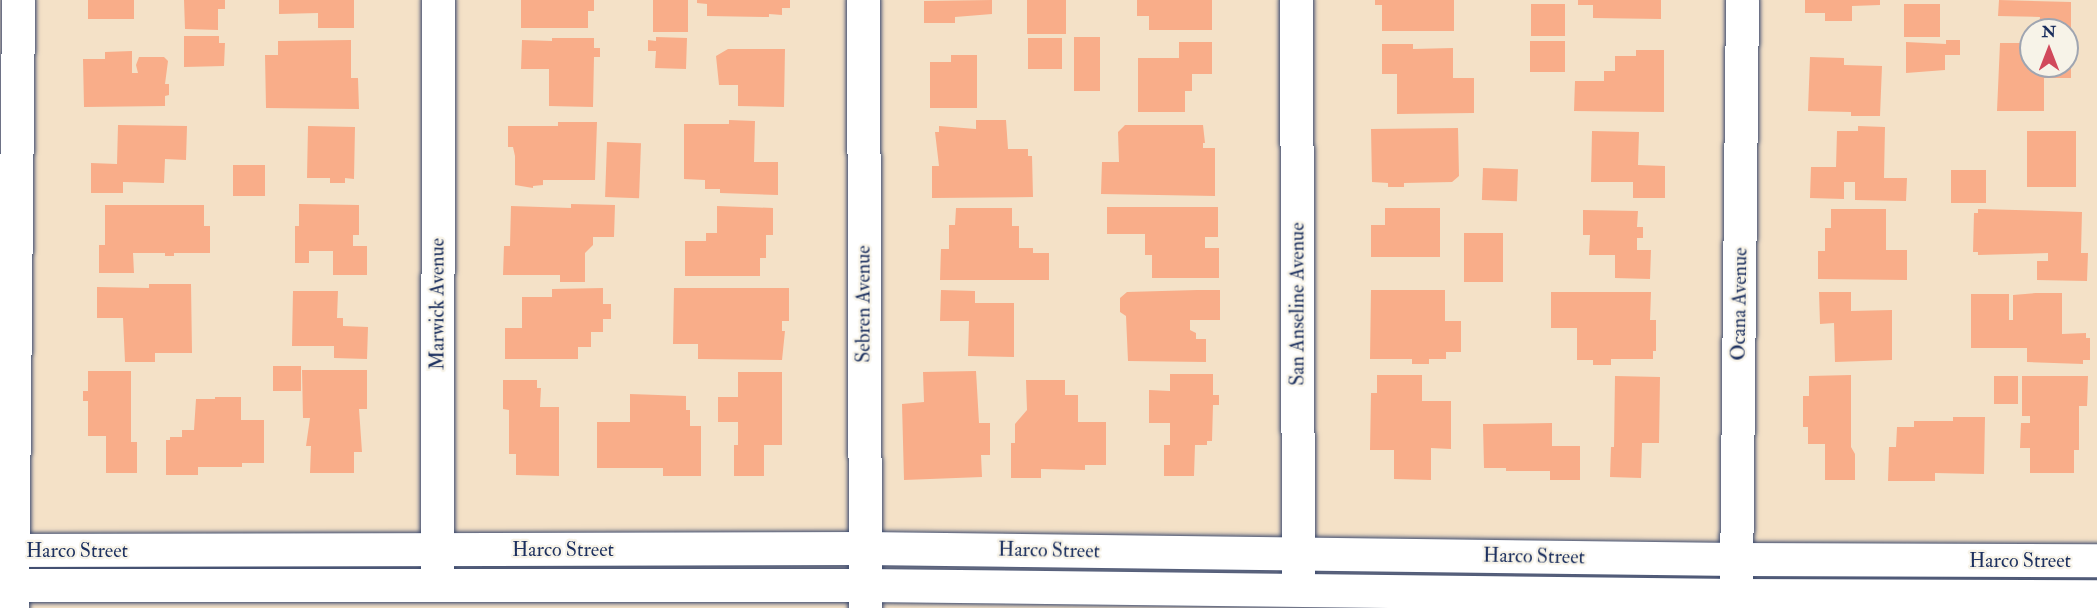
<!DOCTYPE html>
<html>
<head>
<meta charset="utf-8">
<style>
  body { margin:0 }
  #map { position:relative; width:2097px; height:608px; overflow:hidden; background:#f4e1c7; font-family:"IM FELL Double Pica",serif }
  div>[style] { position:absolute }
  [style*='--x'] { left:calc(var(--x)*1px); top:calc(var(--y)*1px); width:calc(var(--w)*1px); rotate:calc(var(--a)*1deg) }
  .building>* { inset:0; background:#f9ad89; transform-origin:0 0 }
  .roads { filter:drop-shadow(0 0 2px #3c4a6e) drop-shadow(0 0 2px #3c4a6e) }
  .street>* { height:33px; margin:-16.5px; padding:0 16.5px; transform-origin:16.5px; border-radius:16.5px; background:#fff }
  span { translate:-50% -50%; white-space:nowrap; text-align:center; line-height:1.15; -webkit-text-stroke:4.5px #f7f3e8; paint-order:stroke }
  .street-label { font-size:20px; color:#1b2f5e }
  .north { position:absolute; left:2019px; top:18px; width:60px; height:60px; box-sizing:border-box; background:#f7f3e8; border:2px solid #9fa5b1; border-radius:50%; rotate:0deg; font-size:16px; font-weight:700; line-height:24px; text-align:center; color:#1b2f5e }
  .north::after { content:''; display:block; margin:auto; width:21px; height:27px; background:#d1495b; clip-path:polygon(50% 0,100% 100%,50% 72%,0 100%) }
</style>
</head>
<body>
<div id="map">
  <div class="building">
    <i style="left:88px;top:0;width:46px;height:19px"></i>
    <i style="clip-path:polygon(184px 0,225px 0,225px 9px,218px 9px,218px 30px,185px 29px)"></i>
    <i style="clip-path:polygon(279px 0,354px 0,354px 28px,318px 28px,318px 13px,279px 14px)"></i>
    <i style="clip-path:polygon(521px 0,594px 0,594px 11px,588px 11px,588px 28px,521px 28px)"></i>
    <i style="left:653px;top:0;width:35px;height:32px"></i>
    <i style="clip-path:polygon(697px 0,790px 0,790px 8px,782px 8px,782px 15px,769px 14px,769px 17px,707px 16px,707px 4px,697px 3px)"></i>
    <i style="clip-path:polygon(992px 0,992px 14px,955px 17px,955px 23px,924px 23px,924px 1px)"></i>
    <i style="left:1027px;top:0;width:39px;height:34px"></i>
    <i style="clip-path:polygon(1137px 0,1212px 0,1212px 30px,1149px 30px,1149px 16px,1137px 16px)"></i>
    <i style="clip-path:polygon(1375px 0,1454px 0,1454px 31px,1382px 31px,1382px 5px,1375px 5px)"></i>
    <i style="clip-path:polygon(1578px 0,1661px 0,1661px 19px,1593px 18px,1593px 5px,1578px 5px)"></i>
    <i style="clip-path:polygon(1805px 0,1880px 0,1880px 5px,1852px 6px,1852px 21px,1825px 21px,1825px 13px,1805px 13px)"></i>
    <i style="clip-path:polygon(1999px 0,2071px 2px,2071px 34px,2067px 34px,2067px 30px,2039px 30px,2040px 17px,1998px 16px)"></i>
    <i style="left:1531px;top:4px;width:34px;height:32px"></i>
    <i style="left:1940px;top:4px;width:33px;height:36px;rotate:90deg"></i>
    <i style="clip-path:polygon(184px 36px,219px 36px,219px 43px,225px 43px,224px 66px,184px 67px)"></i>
    <i style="clip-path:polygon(656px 37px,687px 38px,686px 69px,655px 68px,656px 51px,648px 51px,648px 40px,656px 41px)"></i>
    <i style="left:1074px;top:37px;width:26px;height:54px"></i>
    <i style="clip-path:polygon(552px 38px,594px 38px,594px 48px,600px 48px,600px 57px,594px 57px,593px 107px,549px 106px,549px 69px,521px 69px,522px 40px,552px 41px)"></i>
    <i style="left:1028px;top:38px;width:34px;height:31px"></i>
    <i style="clip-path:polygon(351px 40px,351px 78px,358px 78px,359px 109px,266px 108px,265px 55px,278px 55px,278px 41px)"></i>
    <i style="clip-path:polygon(1946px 40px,1960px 40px,1960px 55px,1945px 55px,1945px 70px,1906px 73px,1906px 42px,1946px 44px)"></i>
    <i style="left:1530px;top:41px;width:35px;height:31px"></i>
    <i style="clip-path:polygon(1179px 42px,1212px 42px,1212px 74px,1192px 74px,1192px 91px,1185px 91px,1185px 112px,1138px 112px,1138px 58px,1179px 58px)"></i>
    <i style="clip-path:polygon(2000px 43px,2031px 43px,2031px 66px,2067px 66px,2067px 46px,2071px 46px,2071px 78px,2044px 78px,2044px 111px,1997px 111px)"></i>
    <i style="clip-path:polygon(1382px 44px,1413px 44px,1413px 49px,1453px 48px,1453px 78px,1474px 78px,1474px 113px,1397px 114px,1397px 74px,1382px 74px)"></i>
    <i style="clip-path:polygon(728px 49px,785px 49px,784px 107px,738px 106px,738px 85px,719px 85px,716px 56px)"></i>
    <i style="clip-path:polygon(1636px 50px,1664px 50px,1664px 112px,1574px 111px,1575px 81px,1604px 81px,1604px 71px,1615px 71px,1615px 56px,1636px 56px)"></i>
    <i style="clip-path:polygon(132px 51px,132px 73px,138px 73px,136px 65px,139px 57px,164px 57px,168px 61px,165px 84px,169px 84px,169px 95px,165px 96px,165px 106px,84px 107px,83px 59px,105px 59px,105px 52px)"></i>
    <i style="clip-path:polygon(951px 55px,977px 55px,977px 108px,930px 108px,930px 62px,951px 62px)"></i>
    <i style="clip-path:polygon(1810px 57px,1844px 58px,1844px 65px,1882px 66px,1880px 116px,1851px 116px,1851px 112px,1808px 111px)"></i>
    <i style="clip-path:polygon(729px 120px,755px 121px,754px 162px,778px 162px,778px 195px,720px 193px,720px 189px,705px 189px,705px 180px,684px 179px,684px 124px,729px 124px)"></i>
    <i style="clip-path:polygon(976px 120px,1006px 120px,1008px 149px,1028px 149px,1028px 156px,1032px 156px,1033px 197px,932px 198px,932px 166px,939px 166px,935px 132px,939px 132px,939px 126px,976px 129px)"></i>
    <i style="clip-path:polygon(558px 122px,597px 122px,595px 180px,543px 180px,543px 185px,533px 186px,533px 188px,515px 185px,515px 156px,513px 147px,508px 147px,508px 126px,558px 126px)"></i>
    <i style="clip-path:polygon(118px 125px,187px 126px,186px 160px,165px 159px,164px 183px,123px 182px,123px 193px,91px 193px,91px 163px,117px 164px)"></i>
    <i style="clip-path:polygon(1125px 125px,1203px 125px,1205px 143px,1203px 143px,1203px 148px,1215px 148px,1215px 196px,1101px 194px,1102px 162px,1119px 162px,1118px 132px)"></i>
    <i style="clip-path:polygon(308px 126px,355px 127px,354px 179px,345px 178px,345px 183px,330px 183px,330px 178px,307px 178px)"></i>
    <i style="clip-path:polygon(1858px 126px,1885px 127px,1884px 178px,1907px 178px,1906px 201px,1855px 200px,1855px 182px,1844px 182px,1844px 199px,1810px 198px,1811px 167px,1836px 167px,1837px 131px,1858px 131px)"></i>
    <i style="clip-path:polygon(1458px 128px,1459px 176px,1452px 182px,1404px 183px,1404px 187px,1388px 187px,1388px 183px,1372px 182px,1371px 129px)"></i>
    <i style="clip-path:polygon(1592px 131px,1639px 132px,1638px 165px,1665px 166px,1665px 198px,1633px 198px,1633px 182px,1591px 182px)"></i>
    <i style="left:2027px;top:131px;width:49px;height:56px"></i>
    <i style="left:607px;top:142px;width:34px;height:55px;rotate:2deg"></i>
    <i style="left:233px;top:165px;width:32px;height:31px"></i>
    <i style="left:1483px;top:168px;width:35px;height:32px;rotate:2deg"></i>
    <i style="left:1986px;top:170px;width:33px;height:35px;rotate:90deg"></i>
    <i style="clip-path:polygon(299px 204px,359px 205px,359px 235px,353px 235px,353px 246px,367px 246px,367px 275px,333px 275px,333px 251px,309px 251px,309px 263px,295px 263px,295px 226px,299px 226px)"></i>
    <i style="clip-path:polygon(571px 204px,615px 205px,614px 237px,593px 237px,593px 245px,585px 253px,585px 282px,560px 282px,560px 275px,503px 275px,504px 246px,510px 246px,511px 206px,571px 208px)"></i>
    <i style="clip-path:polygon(105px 205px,204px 205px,204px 226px,210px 226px,210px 253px,174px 253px,174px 256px,165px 256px,165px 253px,133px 253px,134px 273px,99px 273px,99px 245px,105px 245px)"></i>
    <i style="clip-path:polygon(717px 206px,773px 208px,773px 235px,766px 235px,766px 258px,760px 258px,760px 276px,685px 276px,685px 241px,706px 241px,706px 233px,717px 233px)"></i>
    <i style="clip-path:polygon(1107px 207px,1218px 207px,1218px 237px,1205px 237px,1205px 248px,1219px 248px,1219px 278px,1152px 278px,1152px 255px,1145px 255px,1145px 234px,1107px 234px)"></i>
    <i style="clip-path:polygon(956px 208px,1012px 208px,1012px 226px,1019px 226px,1019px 248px,1033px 248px,1033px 253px,1049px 253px,1049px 280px,940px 280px,941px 249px,949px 249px,949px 225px,955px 225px)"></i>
    <i style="clip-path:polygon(1385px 208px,1440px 208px,1440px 257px,1371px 257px,1371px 225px,1385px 225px)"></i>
    <i style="clip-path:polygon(1831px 209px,1886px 209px,1886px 250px,1907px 250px,1907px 280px,1818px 279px,1818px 251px,1825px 251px,1825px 228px,1831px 228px)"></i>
    <i style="clip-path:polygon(1978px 209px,2082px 212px,2081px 253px,2088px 253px,2087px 281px,2037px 280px,2037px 261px,2048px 261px,2048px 253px,1978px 255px,1978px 252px,1973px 252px,1974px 213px,1978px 213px)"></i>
    <i style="clip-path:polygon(1583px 210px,1638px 211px,1637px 227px,1643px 227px,1643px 238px,1637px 238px,1637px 250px,1651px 250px,1650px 279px,1615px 278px,1615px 255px,1589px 255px,1590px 235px,1583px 235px)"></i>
    <i style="left:1503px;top:233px;width:49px;height:39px;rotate:90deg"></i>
    <i style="clip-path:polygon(149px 284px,191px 284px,192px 353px,155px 353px,155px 362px,125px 362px,123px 318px,97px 318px,97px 287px,149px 288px)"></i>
    <i style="clip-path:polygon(603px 288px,603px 304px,611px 304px,611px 319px,603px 319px,603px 332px,591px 332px,591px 347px,578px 347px,578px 359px,505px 359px,505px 328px,522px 328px,522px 297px,552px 297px,552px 289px)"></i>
    <i style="clip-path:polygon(674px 288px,789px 288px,789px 321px,782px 321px,782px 331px,785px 331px,782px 360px,698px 359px,698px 344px,673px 344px)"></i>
    <i style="clip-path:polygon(941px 290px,975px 291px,975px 303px,1014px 303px,1014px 357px,968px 356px,969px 321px,940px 321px)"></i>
    <i style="clip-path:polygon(1197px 290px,1220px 290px,1220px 320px,1190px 320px,1190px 330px,1196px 333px,1196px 339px,1206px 339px,1206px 362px,1128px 361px,1126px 316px,1120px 312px,1120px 298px,1127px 292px)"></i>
    <i style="clip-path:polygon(1371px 290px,1445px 290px,1445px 321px,1461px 321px,1461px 352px,1446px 352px,1446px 359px,1429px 359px,1429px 364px,1412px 364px,1412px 359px,1370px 359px)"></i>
    <i style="clip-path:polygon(293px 291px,338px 291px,337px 318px,343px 318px,343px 326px,368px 327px,367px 359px,334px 358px,334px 346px,292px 346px)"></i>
    <i style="clip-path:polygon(1551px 292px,1651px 292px,1650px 320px,1656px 320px,1656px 351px,1653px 351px,1653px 359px,1611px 359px,1611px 365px,1593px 365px,1593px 360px,1577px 360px,1577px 328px,1551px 328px)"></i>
    <i style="clip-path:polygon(1819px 292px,1851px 292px,1851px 311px,1892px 310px,1892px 360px,1835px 362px,1834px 323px,1820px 324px)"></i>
    <i style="clip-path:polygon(2036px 293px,2062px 293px,2062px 334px,2086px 333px,2086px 338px,2090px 338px,2090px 360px,2083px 360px,2083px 364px,2027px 362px,2027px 348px,1971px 348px,1971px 294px,2009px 294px,2009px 320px,2013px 320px,2013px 295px)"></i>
    <i style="left:273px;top:366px;width:28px;height:25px"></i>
    <i style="clip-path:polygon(302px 370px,367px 370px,367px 409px,359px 409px,362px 452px,354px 452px,354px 473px,310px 473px,311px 446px,306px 446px,310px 418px,303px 418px)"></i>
    <i style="clip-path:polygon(88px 371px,131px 371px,131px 442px,137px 442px,137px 473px,106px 473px,106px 436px,88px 436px,88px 401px,83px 401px,83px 391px,88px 391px)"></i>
    <i style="clip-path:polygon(976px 371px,979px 423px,990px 423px,990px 455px,981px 455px,982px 477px,904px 480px,902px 404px,924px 402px,923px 372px)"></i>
    <i style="clip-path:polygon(738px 372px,782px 372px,782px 445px,764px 445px,764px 476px,734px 476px,734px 445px,738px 445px,738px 422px,718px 422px,718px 397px,738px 397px)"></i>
    <i style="clip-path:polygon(1170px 374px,1213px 374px,1213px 395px,1219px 395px,1219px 405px,1213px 405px,1212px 441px,1207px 441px,1207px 445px,1195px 445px,1194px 476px,1164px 476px,1164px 445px,1170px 445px,1170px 423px,1149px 423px,1149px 390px,1170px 391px)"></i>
    <i style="clip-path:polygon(1377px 375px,1422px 375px,1422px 401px,1451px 401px,1451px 449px,1431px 448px,1431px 480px,1394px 479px,1394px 450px,1370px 450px,1371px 393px,1377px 393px)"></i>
    <i style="clip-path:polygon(1851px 375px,1851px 447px,1855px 454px,1855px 480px,1825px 480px,1825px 444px,1808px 444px,1808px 427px,1803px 427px,1803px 396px,1809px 396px,1809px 376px)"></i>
    <i style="clip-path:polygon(1615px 376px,1660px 377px,1659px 443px,1642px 443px,1641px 478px,1610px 477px,1611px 447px,1614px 447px)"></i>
    <i style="left:1994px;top:376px;width:24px;height:28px"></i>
    <i style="clip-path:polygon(2022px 376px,2088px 376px,2087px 406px,2079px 406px,2079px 450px,2074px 450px,2074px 473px,2030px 473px,2030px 448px,2020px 448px,2021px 423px,2030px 423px,2030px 416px,2022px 416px)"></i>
    <i style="clip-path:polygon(503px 380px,537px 380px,537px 388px,541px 388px,540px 407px,559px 407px,559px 476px,516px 475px,516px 454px,509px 454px,509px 410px,503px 409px)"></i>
    <i style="clip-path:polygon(1026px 380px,1065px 380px,1065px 395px,1078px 395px,1078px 422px,1106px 422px,1106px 465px,1085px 465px,1085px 470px,1041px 469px,1041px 478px,1011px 478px,1011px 443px,1015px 443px,1015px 424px,1027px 410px)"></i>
    <i style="clip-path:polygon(630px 394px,686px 396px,686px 410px,690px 410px,690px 426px,701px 426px,701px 476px,663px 476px,663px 468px,597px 468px,597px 422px,630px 422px)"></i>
    <i style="clip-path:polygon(215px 397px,241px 397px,241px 420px,264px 420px,264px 463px,242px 463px,242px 467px,198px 467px,198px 475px,166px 475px,166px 440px,170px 440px,170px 437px,182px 437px,182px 430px,194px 430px,196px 399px,215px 399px)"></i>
    <i style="clip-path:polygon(1953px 417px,1985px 417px,1984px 474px,1935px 473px,1935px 481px,1888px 481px,1889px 447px,1896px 447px,1897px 427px,1914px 427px,1914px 421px,1953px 421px)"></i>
    <i style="clip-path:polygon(1552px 423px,1552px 446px,1580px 446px,1580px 480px,1550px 480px,1550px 471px,1506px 471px,1506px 468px,1484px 468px,1483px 424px)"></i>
  </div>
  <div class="roads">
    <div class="street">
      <i style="--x:863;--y:0;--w:608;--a:89.81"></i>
      <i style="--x:1296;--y:0;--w:573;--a:89.8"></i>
      <i style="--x:0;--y:550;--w:864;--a:-0.13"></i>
      <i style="--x:864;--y:548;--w:872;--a:0.72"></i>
      <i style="--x:1736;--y:559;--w:361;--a:0.2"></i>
      <i style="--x:437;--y:570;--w:570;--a:-89.9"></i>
      <i style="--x:1736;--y:582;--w:582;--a:-89.41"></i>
      <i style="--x:0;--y:585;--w:865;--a:0"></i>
      <i style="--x:865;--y:585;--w:871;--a:0.66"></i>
      <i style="--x:1736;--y:595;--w:361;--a:0.2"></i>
      <i style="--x:12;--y:608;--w:608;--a:-89.43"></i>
    </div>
  </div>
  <div class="street-label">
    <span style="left:437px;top:304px;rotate:-90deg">Marwick Avenue</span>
    <span style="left:863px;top:304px;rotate:-90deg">Sebren Avenue</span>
    <span style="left:1297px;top:304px;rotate:-90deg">San Anseline Avenue</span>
    <span style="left:1739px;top:304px;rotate:-89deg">Ocana Avenue</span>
    <span style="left:563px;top:549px">Harco Street</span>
    <span style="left:77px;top:550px">Harco Street</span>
    <span style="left:1049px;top:550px;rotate:1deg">Harco Street</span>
    <span style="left:1534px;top:556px;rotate:1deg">Harco Street</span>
    <span style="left:2020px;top:560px">Harco Street</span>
  </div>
  <div class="north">N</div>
</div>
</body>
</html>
